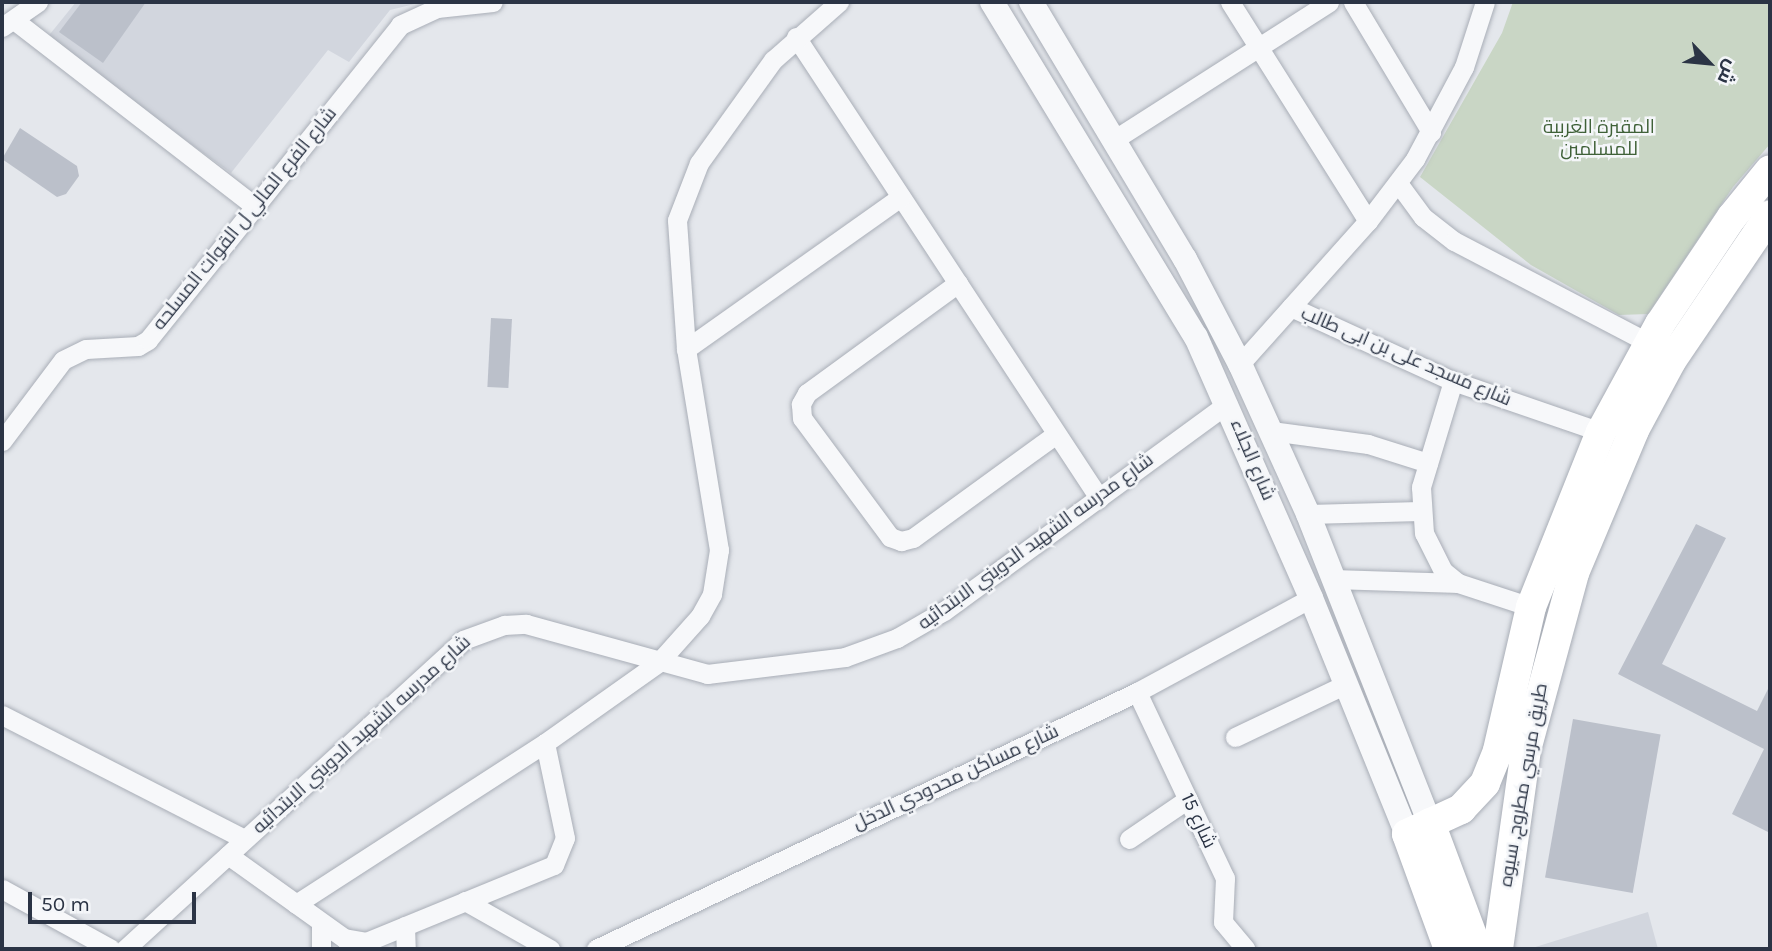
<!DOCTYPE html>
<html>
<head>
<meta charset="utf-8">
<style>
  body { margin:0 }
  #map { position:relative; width:1772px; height:951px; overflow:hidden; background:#e4e7ec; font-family:Karla,Cairo,sans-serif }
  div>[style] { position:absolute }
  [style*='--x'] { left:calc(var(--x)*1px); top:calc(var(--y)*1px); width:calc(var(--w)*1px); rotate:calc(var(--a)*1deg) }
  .built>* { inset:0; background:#d2d6de }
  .green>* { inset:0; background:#c9d6c5 }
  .building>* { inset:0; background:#bbc0ca; transform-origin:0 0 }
  .roads { filter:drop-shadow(0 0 2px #a9aeb7) drop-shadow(0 0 2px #a9aeb7) }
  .minor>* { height:19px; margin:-9.5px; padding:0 9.5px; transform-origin:9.5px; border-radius:9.5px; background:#f7f8fa }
  .tertiary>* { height:24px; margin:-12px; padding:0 12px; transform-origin:12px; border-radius:12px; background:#f7f8fa }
  .primary>* { height:30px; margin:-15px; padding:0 15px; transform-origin:15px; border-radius:15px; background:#fff }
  span { translate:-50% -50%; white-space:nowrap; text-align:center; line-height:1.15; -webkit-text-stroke:5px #f4f6f9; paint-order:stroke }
  .park-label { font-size:19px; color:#3f6138 }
  .street-label { font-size:19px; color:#2b3445 }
  .frame { position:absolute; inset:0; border:4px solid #2b3445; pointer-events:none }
  .north { position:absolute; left:1674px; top:28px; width:70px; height:70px; -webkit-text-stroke:5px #f4f6f9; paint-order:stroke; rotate:116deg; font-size:19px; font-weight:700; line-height:28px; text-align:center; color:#2b3445 }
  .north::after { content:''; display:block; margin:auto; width:24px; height:32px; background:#2b3445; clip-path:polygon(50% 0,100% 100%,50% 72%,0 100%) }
  .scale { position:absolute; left:28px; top:892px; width:168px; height:32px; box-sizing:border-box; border:4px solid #2b3445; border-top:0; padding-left:9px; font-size:21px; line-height:24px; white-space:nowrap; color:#2b3445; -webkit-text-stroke:5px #f4f6f9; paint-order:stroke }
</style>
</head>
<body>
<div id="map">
  <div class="built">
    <i style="clip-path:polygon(76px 2px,423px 2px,390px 10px,349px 62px,328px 50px,231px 173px,46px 39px)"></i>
    <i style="clip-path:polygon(1648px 912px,1658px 949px,1529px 949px)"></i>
  </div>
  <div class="green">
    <i style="clip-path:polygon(1513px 2px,1770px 2px,1770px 144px,1733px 187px,1648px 314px,1619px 315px,1531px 265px,1420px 177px,1502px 33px)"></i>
  </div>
  <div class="building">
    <i style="clip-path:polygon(82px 2px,146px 2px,103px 63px,59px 32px)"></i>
    <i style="clip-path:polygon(20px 128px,77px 166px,79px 176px,66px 194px,57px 197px,2px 159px)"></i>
    <i style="left:491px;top:318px;width:21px;height:69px;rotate:3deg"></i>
    <i style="clip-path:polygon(1696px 524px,1726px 538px,1662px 664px,1757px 711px,1770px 685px,1770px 833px,1732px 814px,1764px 749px,1618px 674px)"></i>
    <i style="left:1573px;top:719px;width:89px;height:161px;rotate:10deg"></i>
  </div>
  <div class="roads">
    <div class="minor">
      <i style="--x:1230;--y:2;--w:259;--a:57.8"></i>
      <i style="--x:1353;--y:2;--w:152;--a:59"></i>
      <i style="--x:14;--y:20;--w:304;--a:37.7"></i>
      <i style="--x:2;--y:27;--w:44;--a:-34.8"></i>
      <i style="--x:796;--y:37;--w:552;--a:56.68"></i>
      <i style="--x:1115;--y:139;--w:254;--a:-32.6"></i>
      <i style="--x:1398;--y:183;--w:42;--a:53.7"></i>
      <i style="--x:1423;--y:217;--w:39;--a:38"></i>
      <i style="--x:1454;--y:241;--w:220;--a:27.6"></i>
      <i style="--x:958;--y:283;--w:187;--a:143.9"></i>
      <i style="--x:807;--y:393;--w:13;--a:119"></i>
      <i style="--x:801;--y:404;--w:14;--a:86"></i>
      <i style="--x:802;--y:418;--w:148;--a:53.5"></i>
      <i style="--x:890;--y:537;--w:12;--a:20"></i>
      <i style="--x:901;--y:541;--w:12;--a:-14"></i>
      <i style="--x:913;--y:538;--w:177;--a:-36"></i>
      <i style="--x:1291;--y:307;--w:178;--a:24.6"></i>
      <i style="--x:1453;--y:381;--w:157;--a:19"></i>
      <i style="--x:686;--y:349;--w:263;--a:-35.3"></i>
      <i style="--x:1240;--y:364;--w:192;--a:-48.2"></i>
      <i style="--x:1368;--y:221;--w:78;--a:-52.8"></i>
      <i style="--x:1415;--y:159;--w:104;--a:-62"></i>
      <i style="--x:1464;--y:67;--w:68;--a:-72.1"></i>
      <i style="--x:1453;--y:381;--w:111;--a:106.8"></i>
      <i style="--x:1421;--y:487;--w:46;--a:86.3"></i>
      <i style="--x:1424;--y:533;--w:42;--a:63.4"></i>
      <i style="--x:1443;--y:571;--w:19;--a:39"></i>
      <i style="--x:1458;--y:583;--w:77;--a:18.2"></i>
      <i style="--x:1271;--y:431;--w:98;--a:7.6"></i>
      <i style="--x:1368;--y:444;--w:63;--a:17.6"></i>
      <i style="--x:2;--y:441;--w:101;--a:-53"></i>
      <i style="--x:63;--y:360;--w:25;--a:-26"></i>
      <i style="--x:86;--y:349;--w:52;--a:-3.3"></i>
      <i style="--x:138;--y:346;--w:12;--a:-31"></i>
      <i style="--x:148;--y:340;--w:403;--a:-51.3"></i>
      <i style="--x:400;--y:25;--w:41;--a:-24.7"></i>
      <i style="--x:437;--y:8;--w:56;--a:-6.1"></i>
      <i style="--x:1308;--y:514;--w:112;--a:-1.5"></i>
      <i style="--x:1334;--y:579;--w:124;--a:1.8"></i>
      <i style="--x:1137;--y:692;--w:206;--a:64.7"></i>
      <i style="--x:1225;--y:878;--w:44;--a:92.6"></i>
      <i style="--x:1223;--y:922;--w:35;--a:50"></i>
      <i style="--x:2;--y:715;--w:272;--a:27.1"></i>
      <i style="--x:1235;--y:737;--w:123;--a:-25.5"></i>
      <i style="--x:1129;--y:839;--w:71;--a:-34.1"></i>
      <i style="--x:228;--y:855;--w:143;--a:35.6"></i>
      <i style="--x:344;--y:938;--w:22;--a:10"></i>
      <i style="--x:366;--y:942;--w:203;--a:-22.3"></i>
      <i style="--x:554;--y:865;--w:29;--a:-68"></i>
      <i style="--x:565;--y:838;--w:97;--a:-101.9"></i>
      <i style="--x:2;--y:889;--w:124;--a:28.8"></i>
      <i style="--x:465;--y:901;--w:98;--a:29.5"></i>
      <i style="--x:296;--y:904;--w:297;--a:-32.9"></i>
      <i style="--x:545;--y:743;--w:138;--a:-35.3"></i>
      <i style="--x:658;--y:663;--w:63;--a:-48.2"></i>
      <i style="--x:700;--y:616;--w:25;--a:-61"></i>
      <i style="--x:712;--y:594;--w:45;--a:-81"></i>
      <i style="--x:719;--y:550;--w:204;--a:-99.3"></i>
      <i style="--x:686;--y:349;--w:129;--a:-94"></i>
      <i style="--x:677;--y:220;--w:61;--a:-68.9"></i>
      <i style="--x:699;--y:163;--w:127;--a:-54.3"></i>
      <i style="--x:773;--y:60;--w:88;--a:-41.3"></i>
      <i style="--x:405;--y:926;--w:23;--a:88"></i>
      <i style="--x:125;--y:949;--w:458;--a:-42.4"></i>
      <i style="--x:463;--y:640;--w:44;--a:-20.1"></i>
      <i style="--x:504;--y:625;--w:22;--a:-3"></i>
      <i style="--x:526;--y:624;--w:188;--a:15.4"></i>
      <i style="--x:707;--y:674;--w:139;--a:-7"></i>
      <i style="--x:845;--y:657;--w:55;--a:-20.1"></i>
      <i style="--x:897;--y:638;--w:54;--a:-29.9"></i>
      <i style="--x:944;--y:611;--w:351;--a:-36.2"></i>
      <i style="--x:321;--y:949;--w:26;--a:-90"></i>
      <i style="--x:596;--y:949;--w:599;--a:-25.41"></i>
      <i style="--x:1137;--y:692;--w:198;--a:-28.4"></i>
    </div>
    <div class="tertiary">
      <i style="--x:992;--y:2;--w:392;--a:58.7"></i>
      <i style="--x:1196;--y:337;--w:285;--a:66.2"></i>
      <i style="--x:1311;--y:598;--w:255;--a:67.9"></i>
      <i style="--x:1031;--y:2;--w:300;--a:59.1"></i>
      <i style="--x:1185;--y:259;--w:119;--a:62.4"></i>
      <i style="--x:1240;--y:364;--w:165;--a:65.6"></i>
      <i style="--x:1308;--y:514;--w:332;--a:68.5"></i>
    </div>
    <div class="primary">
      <i style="--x:1430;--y:823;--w:134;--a:69.5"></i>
      <i style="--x:1449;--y:949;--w:122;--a:-110.1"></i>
      <i style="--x:1407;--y:834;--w:60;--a:-24.8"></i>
      <i style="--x:1461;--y:809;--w:35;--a:-47"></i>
      <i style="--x:1485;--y:783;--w:35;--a:-68"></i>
      <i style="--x:1498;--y:750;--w:147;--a:-77"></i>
      <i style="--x:1531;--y:607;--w:188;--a:-68.2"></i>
      <i style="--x:1601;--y:432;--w:123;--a:-61.4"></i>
      <i style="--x:1660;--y:324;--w:129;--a:-56.1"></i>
      <i style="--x:1732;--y:217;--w:60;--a:-51"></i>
      <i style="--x:1498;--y:949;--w:201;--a:-82"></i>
      <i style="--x:1526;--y:750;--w:183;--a:-74.8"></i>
      <i style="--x:1574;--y:573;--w:155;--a:-67.2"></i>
      <i style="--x:1634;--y:430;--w:78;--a:-61.8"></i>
      <i style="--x:1671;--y:361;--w:176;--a:-55.9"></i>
    </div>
  </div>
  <div class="park-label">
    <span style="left:1599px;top:139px">المقبرة الغربية<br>للمسلمين</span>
  </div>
  <div class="street-label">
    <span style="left:245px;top:219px;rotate:-51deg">شارع الفرع المالي ل القوات المسلحه</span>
    <span style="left:1406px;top:357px;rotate:23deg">شارع مسجد على بن ابى طالب</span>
    <span style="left:1252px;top:460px;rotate:67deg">شارع الجلاء</span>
    <span style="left:1036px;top:542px;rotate:-36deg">شارع مدرسه الشهيد الدويني الابتدائيه</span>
    <span style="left:362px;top:735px;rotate:-42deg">شارع مدرسه الشهيد الدويني الابتدائيه</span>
    <span style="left:956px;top:778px;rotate:-25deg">شارع مساكن محدودي الدخل</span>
    <span style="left:1524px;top:785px;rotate:-80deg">طريق مرسي مطروح, سيوه</span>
    <span style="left:1198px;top:821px;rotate:65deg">شارع 15</span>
  </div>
  <div class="frame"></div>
  <div class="north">ش</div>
  <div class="scale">50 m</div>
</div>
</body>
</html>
